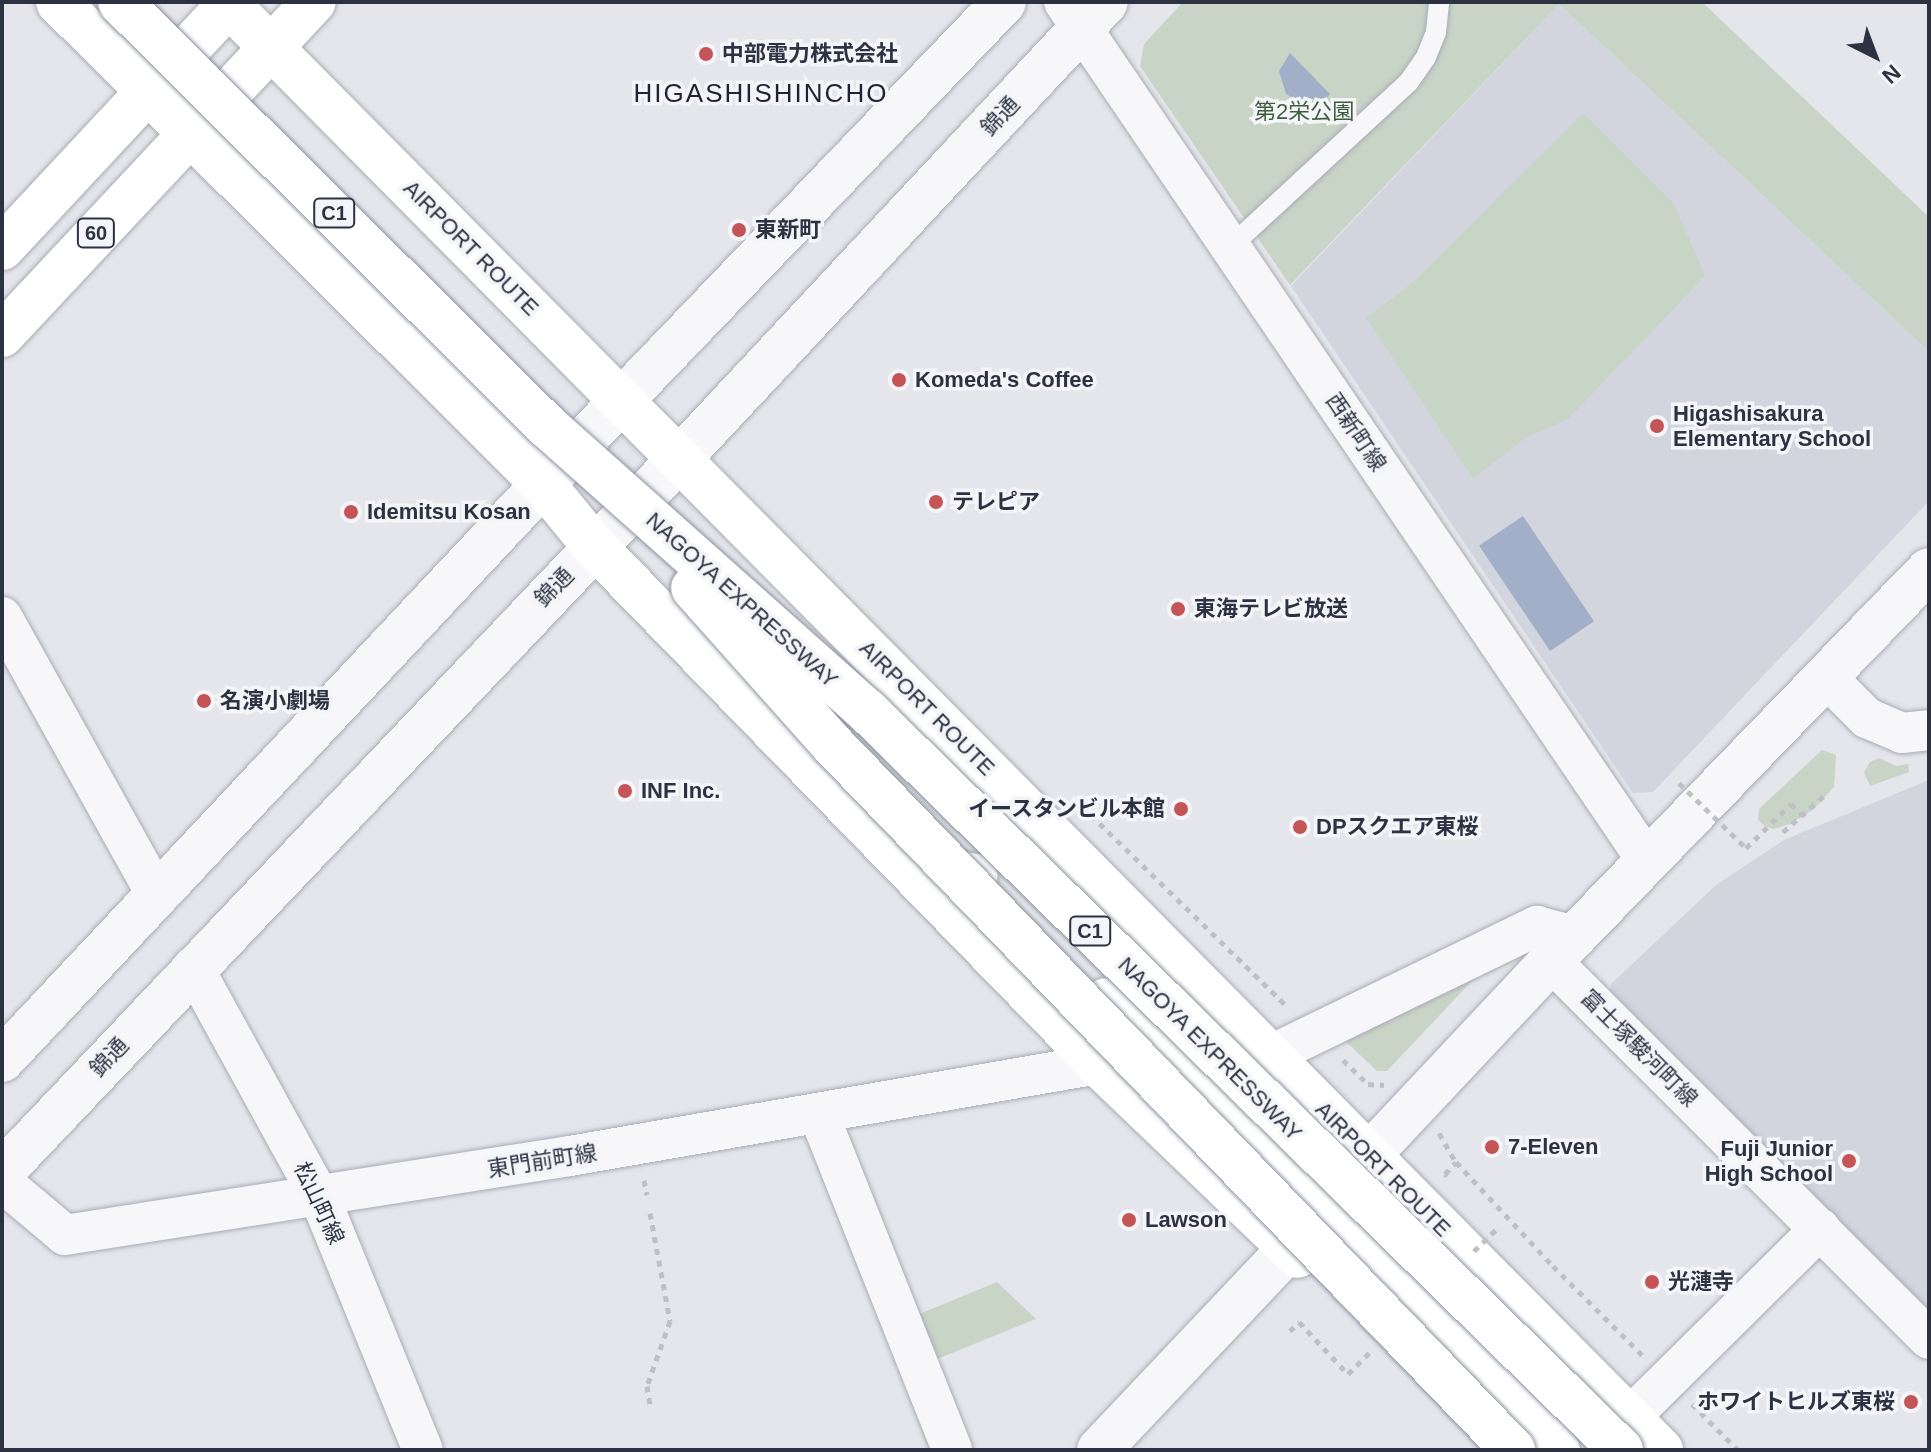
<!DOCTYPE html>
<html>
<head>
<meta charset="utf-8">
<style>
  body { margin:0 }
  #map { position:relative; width:1931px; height:1452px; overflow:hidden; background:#e4e6eb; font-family:Arial,"Noto Sans JP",sans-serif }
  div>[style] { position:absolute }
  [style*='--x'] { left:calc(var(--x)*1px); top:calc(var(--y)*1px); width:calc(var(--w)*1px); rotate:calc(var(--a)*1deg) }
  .built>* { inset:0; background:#d2d5dd }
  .green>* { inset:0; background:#c8d4c6 }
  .water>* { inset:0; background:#a2afc8; transform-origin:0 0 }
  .path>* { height:5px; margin-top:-2.5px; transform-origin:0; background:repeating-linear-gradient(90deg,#bec0c6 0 6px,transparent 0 12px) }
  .roads { filter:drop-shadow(0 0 2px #a9acb5) drop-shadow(0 0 2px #a9acb5) }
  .service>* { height:20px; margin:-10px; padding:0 10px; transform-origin:10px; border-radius:10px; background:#f7f7f9 }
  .minor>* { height:40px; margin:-20px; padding:0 20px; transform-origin:20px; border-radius:20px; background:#f7f7f9 }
  .tertiary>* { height:44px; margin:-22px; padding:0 22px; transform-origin:22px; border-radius:22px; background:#f7f7f9 }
  .primary>* { height:44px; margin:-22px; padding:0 22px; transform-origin:22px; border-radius:22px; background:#fff }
  .motorway>* { height:44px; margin:-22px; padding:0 22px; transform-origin:22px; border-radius:22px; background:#fff }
  .path-bridge>* { height:5px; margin-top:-2.5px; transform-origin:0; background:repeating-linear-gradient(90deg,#bec0c6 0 6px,transparent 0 12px) }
  .bridges { filter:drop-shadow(0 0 2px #8c92a0) drop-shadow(0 0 2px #8c92a0) }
  .motorway-bridge>* { height:44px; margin:-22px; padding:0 22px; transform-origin:22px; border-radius:22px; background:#fff }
  .dots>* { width:22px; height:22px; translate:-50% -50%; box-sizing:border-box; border:4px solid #f4f5f8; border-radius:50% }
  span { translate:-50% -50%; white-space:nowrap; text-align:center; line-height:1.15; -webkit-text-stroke:7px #f4f5f8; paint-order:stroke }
  .shield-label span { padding:2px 6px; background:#f4f5f8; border:2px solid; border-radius:6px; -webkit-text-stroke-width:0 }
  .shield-label { font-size:20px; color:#2d3242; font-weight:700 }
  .poi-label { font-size:22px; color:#2d3242; font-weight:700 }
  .left { translate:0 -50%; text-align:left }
  .right { translate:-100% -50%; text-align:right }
  .park-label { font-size:22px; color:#3d5d3b }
  .street-label { font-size:22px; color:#2d3242 }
  .quarter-label { font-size:26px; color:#1f2333; letter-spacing:2px }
  .frame { position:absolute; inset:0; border:4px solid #2d3242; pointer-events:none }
  .north { position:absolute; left:1835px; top:16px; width:80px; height:80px; -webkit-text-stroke:6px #f4f5f8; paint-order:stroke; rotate:138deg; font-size:22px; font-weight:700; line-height:32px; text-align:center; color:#2d3242 }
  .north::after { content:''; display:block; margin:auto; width:28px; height:36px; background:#2d3242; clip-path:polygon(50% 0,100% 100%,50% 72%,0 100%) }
</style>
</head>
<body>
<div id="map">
  <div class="built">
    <i style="clip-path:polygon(1559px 4px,1929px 352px,1929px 501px,1653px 792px,1633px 793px,1291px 286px)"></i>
    <i style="clip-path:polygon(1929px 780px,1929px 1321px,1609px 1001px,1611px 984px,1716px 885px,1784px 840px)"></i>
  </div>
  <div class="green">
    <i style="clip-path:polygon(1183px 2px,1702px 2px,1929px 217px,1929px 352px,1559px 4px,1290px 285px,1140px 66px,1144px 44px)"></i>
    <i style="clip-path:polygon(1583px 113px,1674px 204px,1705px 276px,1568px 419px,1525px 438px,1473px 479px,1366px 318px,1411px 284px)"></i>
    <i style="clip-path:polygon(1822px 750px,1836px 755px,1834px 787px,1814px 809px,1790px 824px,1773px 829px,1765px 826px,1758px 820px,1759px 809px)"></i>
    <i style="clip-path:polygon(1879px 758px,1896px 766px,1908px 764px,1909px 772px,1870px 786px,1864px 772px,1870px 762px)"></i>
    <i style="clip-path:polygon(1488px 964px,1387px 1071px,1377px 1071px,1339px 1035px)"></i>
    <i style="clip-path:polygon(997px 1282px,1036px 1319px,937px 1359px,917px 1315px)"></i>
  </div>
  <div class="water">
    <i style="clip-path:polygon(1290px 53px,1330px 94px,1326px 99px,1307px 105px,1286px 94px,1279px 71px)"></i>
    <i style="left:1523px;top:516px;width:127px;height:53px;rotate:56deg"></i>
  </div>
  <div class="path">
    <i style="--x:1091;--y:815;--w:274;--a:44.3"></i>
    <i style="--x:1783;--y:832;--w:59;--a:-41.6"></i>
    <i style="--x:1746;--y:848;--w:63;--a:-44.4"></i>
    <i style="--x:1791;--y:804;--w:16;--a:45"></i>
    <i style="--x:1343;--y:1060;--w:35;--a:44"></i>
    <i style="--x:1368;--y:1084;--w:16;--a:4"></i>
    <i style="--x:1439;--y:1133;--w:34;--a:60"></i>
    <i style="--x:1456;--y:1162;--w:142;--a:47"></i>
    <i style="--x:1553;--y:1266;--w:126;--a:45"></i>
    <i style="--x:1447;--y:1176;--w:3;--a:-135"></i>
    <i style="--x:1445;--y:1174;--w:16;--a:-47"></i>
    <i style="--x:644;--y:1180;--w:15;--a:79"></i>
    <i style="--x:650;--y:1213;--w:110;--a:79.5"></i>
    <i style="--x:670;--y:1321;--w:69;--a:109.5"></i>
    <i style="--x:647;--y:1386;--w:19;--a:81"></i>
    <i style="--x:1290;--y:1331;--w:13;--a:-45"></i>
    <i style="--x:1299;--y:1322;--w:71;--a:46.7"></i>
    <i style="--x:1692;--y:1404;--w:65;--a:45"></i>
  </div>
  <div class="roads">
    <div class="service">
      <i style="--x:1230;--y:247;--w:242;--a:-42.7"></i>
      <i style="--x:1408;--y:83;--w:32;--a:-55"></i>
      <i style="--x:1426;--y:57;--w:27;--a:-68"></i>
      <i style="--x:1436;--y:32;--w:30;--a:-84"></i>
    </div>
    <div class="minor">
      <i style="--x:1064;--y:2;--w:1040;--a:55.82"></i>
      <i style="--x:2;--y:617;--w:319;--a:60.9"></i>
      <i style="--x:1827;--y:678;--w:57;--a:45"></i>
      <i style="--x:1867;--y:718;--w:38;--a:23"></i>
      <i style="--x:1902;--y:733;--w:27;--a:-6"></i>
      <i style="--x:1552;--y:962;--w:533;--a:45"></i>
      <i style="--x:193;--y:967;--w:264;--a:61.2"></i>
      <i style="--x:320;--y:1198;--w:272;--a:67.8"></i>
      <i style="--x:1271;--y:1055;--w:296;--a:-25.9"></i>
      <i style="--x:1537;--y:926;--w:39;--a:15"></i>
      <i style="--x:819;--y:1115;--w:360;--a:68.3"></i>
      <i style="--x:2;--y:1182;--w:82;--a:40.1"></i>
      <i style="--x:65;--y:1235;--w:511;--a:-8.89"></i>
      <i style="--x:570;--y:1156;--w:536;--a:-9.88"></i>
      <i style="--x:1629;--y:1418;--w:269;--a:-44.7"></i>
    </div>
    <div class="tertiary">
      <i style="--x:2;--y:1060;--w:904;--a:-46.79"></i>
      <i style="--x:621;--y:401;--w:553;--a:-46.17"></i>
      <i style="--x:2;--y:1172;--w:983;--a:-46.48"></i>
      <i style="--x:679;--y:459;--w:625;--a:-46.94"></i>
      <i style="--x:1099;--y:1450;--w:278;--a:-46.6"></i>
      <i style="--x:1290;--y:1248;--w:122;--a:-49.7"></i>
      <i style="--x:1369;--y:1155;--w:301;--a:-46.8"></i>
      <i style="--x:1575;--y:936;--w:509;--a:-45.95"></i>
    </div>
    <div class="primary">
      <i style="--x:58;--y:2;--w:685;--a:44.82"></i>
      <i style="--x:544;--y:485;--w:79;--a:50.7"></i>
      <i style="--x:594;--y:546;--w:723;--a:45.78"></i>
      <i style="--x:1098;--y:1064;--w:277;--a:43.8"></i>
      <i style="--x:226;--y:2;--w:2039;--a:45.26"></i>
      <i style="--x:2;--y:248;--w:336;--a:-47"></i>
      <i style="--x:2;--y:335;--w:456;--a:-46.9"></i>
    </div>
    <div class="motorway">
      <i style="--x:902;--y:861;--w:75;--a:11.6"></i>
      <i style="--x:1106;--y:1000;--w:300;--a:43.6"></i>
      <i style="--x:1323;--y:1207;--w:338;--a:46"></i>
    </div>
  </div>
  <div class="path-bridge">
    <i style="--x:1679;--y:783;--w:93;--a:44.1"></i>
    <i style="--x:1474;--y:1251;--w:30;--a:-44"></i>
    <i style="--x:1348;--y:1374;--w:30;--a:-45"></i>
  </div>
  <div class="bridges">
    <div class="motorway-bridge">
      <i style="--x:120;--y:2;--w:602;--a:44.8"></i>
      <i style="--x:547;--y:426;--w:429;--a:41.7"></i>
      <i style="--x:867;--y:711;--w:1056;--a:44.42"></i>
      <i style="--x:693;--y:588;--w:210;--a:48.3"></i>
      <i style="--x:833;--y:745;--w:980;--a:46.03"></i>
    </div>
  </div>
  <div class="dots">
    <i style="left:706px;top:54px;background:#c55456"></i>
    <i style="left:739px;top:230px;background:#c55456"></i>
    <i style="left:899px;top:380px;background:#c55456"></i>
    <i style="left:1657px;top:426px;background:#c55456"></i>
    <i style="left:936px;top:502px;background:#c55456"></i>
    <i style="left:351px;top:512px;background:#c55456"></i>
    <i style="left:1178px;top:609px;background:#c55456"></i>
    <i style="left:204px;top:701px;background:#c55456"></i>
    <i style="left:625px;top:791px;background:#c55456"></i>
    <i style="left:1181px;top:809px;background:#c55456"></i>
    <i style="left:1300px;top:827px;background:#c55456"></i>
    <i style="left:1492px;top:1147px;background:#c55456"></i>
    <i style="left:1849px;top:1161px;background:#c55456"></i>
    <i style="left:1129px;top:1220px;background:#c55456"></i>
    <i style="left:1652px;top:1282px;background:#c55456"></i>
    <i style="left:1911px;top:1402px;background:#c55456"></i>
  </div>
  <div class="shield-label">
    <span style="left:334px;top:213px">C1</span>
    <span style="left:96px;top:233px">60</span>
    <span style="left:1090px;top:931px">C1</span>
  </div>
  <div class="poi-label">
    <span class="left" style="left:722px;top:54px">中部電力株式会社</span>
    <span class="left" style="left:755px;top:230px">東新町</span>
    <span class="left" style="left:915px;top:380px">Komeda's Coffee</span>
    <span class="left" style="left:1673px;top:426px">Higashisakura<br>Elementary School</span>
    <span class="left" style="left:952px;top:502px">テレピア</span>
    <span class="left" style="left:367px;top:512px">Idemitsu Kosan</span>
    <span class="left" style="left:1194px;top:609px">東海テレビ放送</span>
    <span class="left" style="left:220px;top:701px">名演小劇場</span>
    <span class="left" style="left:641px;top:791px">INF Inc.</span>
    <span class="right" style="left:1165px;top:809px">イースタンビル本館</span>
    <span class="left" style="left:1316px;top:827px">DPスクエア東桜</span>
    <span class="left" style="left:1508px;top:1147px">7-Eleven</span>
    <span class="right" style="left:1833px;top:1161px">Fuji Junior<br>High School</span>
    <span class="left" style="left:1145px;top:1220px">Lawson</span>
    <span class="left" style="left:1668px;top:1282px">光漣寺</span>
    <span class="right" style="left:1895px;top:1402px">ホワイトヒルズ東桜</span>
  </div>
  <div class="park-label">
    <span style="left:1304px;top:112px">第2栄公園</span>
  </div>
  <div class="street-label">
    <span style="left:1000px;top:116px;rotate:-47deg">錦通</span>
    <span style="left:471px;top:248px;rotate:45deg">AIRPORT ROUTE</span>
    <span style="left:1356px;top:432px;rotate:56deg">西新町線</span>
    <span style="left:554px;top:587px;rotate:-46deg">錦通</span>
    <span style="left:742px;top:600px;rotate:42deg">NAGOYA EXPRESSWAY</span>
    <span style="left:927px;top:708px;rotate:45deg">AIRPORT ROUTE</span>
    <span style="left:1639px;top:1048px;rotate:45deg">富士塚駿河町線</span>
    <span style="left:1210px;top:1049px;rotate:45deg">NAGOYA EXPRESSWAY</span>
    <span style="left:109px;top:1057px;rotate:-47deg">錦通</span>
    <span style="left:542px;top:1161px;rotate:-9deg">東門前町線</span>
    <span style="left:1383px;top:1169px;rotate:45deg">AIRPORT ROUTE</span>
    <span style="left:319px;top:1203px;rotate:65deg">松山町線</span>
  </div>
  <div class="quarter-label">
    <span style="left:761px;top:94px">HIGASHISHINCHO</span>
  </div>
  <div class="frame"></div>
  <div class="north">N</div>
</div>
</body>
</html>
